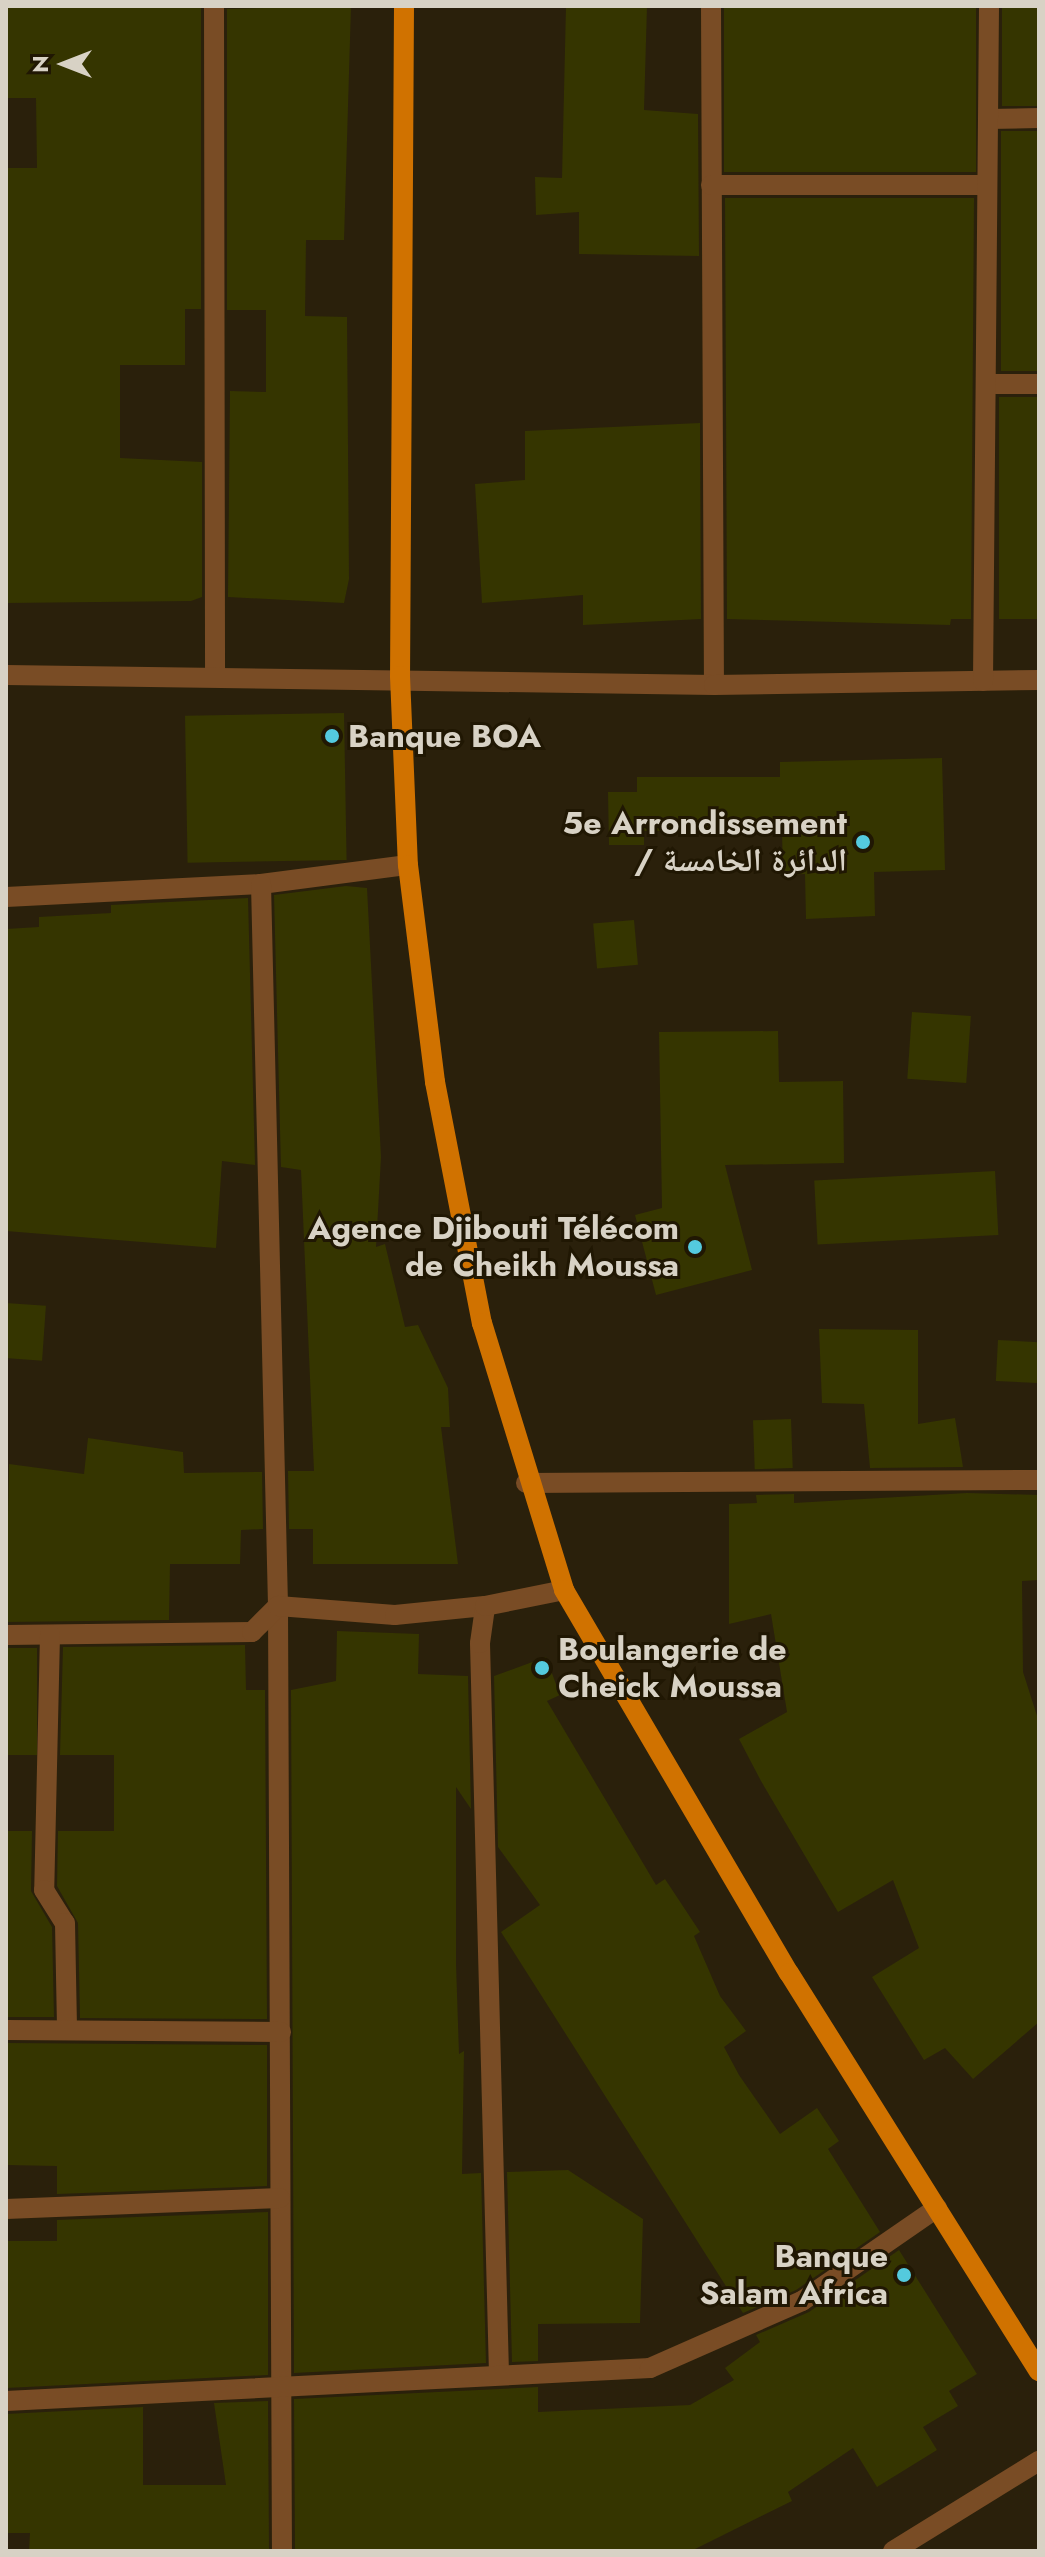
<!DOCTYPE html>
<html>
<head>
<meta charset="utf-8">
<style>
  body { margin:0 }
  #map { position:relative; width:1045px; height:2557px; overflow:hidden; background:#2a200b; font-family:Jost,"Noto Naskh Arabic",sans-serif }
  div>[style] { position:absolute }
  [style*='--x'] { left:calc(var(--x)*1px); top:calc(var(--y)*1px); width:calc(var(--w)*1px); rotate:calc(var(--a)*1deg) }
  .building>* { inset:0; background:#353500; transform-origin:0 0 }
  .minor>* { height:20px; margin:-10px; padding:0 10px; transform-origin:10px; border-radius:10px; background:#794c25 }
  .major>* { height:20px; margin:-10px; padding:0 10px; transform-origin:10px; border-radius:10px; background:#d07200 }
  .dots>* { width:22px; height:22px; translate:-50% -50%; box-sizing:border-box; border:4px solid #201703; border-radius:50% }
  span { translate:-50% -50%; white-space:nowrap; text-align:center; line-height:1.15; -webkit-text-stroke:6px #201703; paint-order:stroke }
  .poi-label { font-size:32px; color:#d8d2c5; font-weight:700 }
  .left { translate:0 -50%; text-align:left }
  .right { translate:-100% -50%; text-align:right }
  .frame { position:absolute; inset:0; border:8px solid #d8d2c5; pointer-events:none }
  .north { position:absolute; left:24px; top:24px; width:80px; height:80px; -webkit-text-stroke:6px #201703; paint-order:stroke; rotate:270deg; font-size:22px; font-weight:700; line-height:32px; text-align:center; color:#d8d2c5 }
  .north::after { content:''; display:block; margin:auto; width:28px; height:36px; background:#d8d2c5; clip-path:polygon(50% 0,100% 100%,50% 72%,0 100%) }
</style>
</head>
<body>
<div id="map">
  <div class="building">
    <i style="clip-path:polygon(6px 6px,201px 8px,201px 309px,185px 309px,185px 365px,120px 365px,120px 458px,202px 462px,202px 597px,191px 601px,6px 603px,6px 193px,8px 168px,37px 168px,36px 98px,6px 98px)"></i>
    <i style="clip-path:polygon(351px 6px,344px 240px,306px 240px,305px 316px,347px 317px,349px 579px,344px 603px,228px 597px,230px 391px,266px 392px,266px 310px,227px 310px,227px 9px)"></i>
    <i style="clip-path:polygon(566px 6px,647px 6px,644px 110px,698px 114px,699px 256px,579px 254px,579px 212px,536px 215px,535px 177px,562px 178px)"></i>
    <i style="left:724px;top:6px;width:252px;height:166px"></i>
    <i style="left:1002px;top:6px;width:37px;height:100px"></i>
    <i style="left:1039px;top:131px;width:240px;height:38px;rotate:90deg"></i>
    <i style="clip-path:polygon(725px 198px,974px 198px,971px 619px,951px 619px,950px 625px,727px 619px)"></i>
    <i style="left:999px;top:397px;width:40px;height:222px"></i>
    <i style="clip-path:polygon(700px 423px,701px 619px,583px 625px,583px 595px,482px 603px,475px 484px,525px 480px,525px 431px)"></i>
    <i style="left:344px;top:713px;width:147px;height:159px;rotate:89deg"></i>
    <i style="clip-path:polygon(942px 758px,945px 870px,874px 872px,875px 916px,806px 919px,805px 874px,783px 875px,782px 831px,644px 831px,644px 845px,609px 845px,608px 792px,637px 792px,637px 777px,780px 777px,780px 762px)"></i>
    <i style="clip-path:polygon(346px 886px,367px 888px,381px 1157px,376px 1247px,385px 1244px,405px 1327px,418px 1325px,448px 1388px,450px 1427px,441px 1427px,458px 1564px,313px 1564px,313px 1529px,289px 1529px,288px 1471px,314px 1471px,301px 1170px,281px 1167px,274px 895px)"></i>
    <i style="clip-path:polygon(248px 898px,255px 1165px,222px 1161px,216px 1248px,6px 1231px,6px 929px,39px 927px,39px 917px,111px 913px,111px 905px)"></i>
    <i style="left:634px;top:920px;width:45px;height:41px;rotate:85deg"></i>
    <i style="left:912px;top:1012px;width:59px;height:67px;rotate:4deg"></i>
    <i style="clip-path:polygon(778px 1031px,779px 1082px,843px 1081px,844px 1163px,725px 1165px,752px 1270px,656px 1295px,635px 1215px,662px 1208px,659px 1032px)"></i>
    <i style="left:995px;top:1171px;width:64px;height:181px;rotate:87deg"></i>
    <i style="left:6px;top:1303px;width:40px;height:55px;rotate:4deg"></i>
    <i style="clip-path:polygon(819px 1329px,918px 1330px,918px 1424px,955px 1418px,963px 1467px,870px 1468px,864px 1404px,822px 1403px)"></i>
    <i style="left:998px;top:1340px;width:41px;height:41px;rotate:3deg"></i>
    <i style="left:791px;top:1419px;width:49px;height:38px;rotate:88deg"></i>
    <i style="clip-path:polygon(88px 1438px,183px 1452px,184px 1473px,262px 1472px,263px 1529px,241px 1530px,240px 1564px,170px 1564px,169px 1620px,6px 1622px,9px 1464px,84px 1474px)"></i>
    <i style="clip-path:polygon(967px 1493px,1039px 1495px,1039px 1580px,1022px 1581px,1023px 1672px,1039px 1722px,1039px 2022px,973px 2079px,945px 2048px,924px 2060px,872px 1977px,919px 1948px,893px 1880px,838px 1912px,761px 1781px,739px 1739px,787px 1712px,771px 1614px,729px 1624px,729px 1504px,757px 1503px,756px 1495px,794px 1494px,794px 1503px)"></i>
    <i style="clip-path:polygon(337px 1631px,419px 1634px,418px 1674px,468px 1676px,471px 1809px,456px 1787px,456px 1964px,459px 2054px,464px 2051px,462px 2174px,481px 2173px,486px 2363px,294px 2373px,291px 1690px,336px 1681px)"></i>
    <i style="clip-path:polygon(245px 1645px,246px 1690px,265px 1690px,267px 2019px,80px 2018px,78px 1923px,57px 1886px,58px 1831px,114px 1831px,114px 1755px,60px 1755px,63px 1647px)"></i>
    <i style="left:6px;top:1648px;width:31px;height:107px"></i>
    <i style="clip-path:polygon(546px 1657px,560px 1695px,547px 1701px,656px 1885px,665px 1879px,700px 1932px,694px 1936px,720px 1996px,746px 2031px,724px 2047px,739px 2075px,780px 2134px,817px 2108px,839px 2141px,828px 2149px,880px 2232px,796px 2290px,743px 2313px,501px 1932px,540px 1905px,498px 1847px,494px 1676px)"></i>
    <i style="clip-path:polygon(6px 1831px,32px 1831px,31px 1891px,52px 1927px,54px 2017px,6px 2017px)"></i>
    <i style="clip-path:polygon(6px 2043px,267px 2045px,267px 2186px,57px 2194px,57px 2166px,6px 2165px)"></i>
    <i style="clip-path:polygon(568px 2170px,643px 2219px,640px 2323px,538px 2324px,538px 2361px,512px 2362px,507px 2172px)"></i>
    <i style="clip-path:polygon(268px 2212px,268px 2375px,6px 2388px,6px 2241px,57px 2241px,57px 2220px)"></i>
    <i style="clip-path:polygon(899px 2250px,977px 2374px,949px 2391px,958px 2406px,923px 2427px,937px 2450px,877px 2487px,853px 2448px,788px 2492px,792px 2501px,691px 2551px,295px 2551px,294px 2399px,538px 2387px,538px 2412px,690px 2405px,734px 2380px,725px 2368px,760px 2342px,756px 2335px,809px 2312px)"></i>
    <i style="clip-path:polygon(268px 2401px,269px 2551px,29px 2551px,30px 2533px,6px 2533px,6px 2414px,143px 2407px,143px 2485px,226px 2485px,214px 2403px)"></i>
  </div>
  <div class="minor">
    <i style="--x:214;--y:6;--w:667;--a:89.91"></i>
    <i style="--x:711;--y:6;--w:679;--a:89.75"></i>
    <i style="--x:988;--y:119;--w:51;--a:-1.1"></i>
    <i style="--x:711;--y:185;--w:276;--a:0"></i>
    <i style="--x:986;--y:384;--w:53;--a:0"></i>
    <i style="--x:6;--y:675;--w:708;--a:0.81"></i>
    <i style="--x:714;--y:685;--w:325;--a:-0.9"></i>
    <i style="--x:983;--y:681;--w:675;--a:-89.49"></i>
    <i style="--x:261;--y:884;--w:148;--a:-7.4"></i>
    <i style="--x:6;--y:897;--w:255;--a:-2.9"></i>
    <i style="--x:261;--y:884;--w:722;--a:88.65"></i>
    <i style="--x:278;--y:1606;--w:945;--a:89.76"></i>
    <i style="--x:526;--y:1483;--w:513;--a:-0.34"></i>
    <i style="--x:6;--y:1635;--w:246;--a:-0.7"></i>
    <i style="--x:252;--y:1632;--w:37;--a:-45"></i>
    <i style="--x:278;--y:1606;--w:117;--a:4.4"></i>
    <i style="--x:395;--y:1615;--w:90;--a:-5.7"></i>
    <i style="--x:50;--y:1635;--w:255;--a:91.3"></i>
    <i style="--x:44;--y:1890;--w:39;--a:58"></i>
    <i style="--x:65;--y:1923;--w:104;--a:88.9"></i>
    <i style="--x:6;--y:2030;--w:275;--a:0.4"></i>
    <i style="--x:6;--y:2209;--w:274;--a:-2.3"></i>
    <i style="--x:499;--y:2374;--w:731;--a:-91.49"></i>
    <i style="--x:480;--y:1643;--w:37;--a:-82"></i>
    <i style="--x:485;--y:1606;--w:81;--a:-11.4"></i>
    <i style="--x:6;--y:2401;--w:645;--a:-2.93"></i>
    <i style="--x:650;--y:2368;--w:166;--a:-23.8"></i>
    <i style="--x:802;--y:2301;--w:164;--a:-34.6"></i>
    <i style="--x:893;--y:2551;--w:172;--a:-31.7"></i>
  </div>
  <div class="major">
    <i style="--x:404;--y:6;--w:670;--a:90.34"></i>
    <i style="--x:400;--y:676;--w:189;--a:87.6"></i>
    <i style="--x:408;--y:865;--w:219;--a:82.9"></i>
    <i style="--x:435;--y:1082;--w:246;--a:79"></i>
    <i style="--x:482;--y:1323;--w:279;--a:72.9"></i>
    <i style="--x:564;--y:1590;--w:444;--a:59.6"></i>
    <i style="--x:789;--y:1973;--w:470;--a:57.9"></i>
  </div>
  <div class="dots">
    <i style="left:332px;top:736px;background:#54cade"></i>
    <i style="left:863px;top:842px;background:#54cade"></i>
    <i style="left:695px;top:1247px;background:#54cade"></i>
    <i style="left:542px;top:1668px;background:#54cade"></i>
    <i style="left:904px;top:2275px;background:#54cade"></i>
  </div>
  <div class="poi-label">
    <span class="left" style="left:348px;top:736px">Banque BOA</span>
    <span class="right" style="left:847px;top:842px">5e Arrondissement<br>/ الدائرة الخامسة</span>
    <span class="right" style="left:679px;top:1247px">Agence Djibouti Télécom<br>de Cheikh Moussa</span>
    <span class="left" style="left:558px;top:1668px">Boulangerie de<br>Cheick Moussa</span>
    <span class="right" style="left:888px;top:2275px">Banque<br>Salam Africa</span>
  </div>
  <div class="frame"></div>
  <div class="north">N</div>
</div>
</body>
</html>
